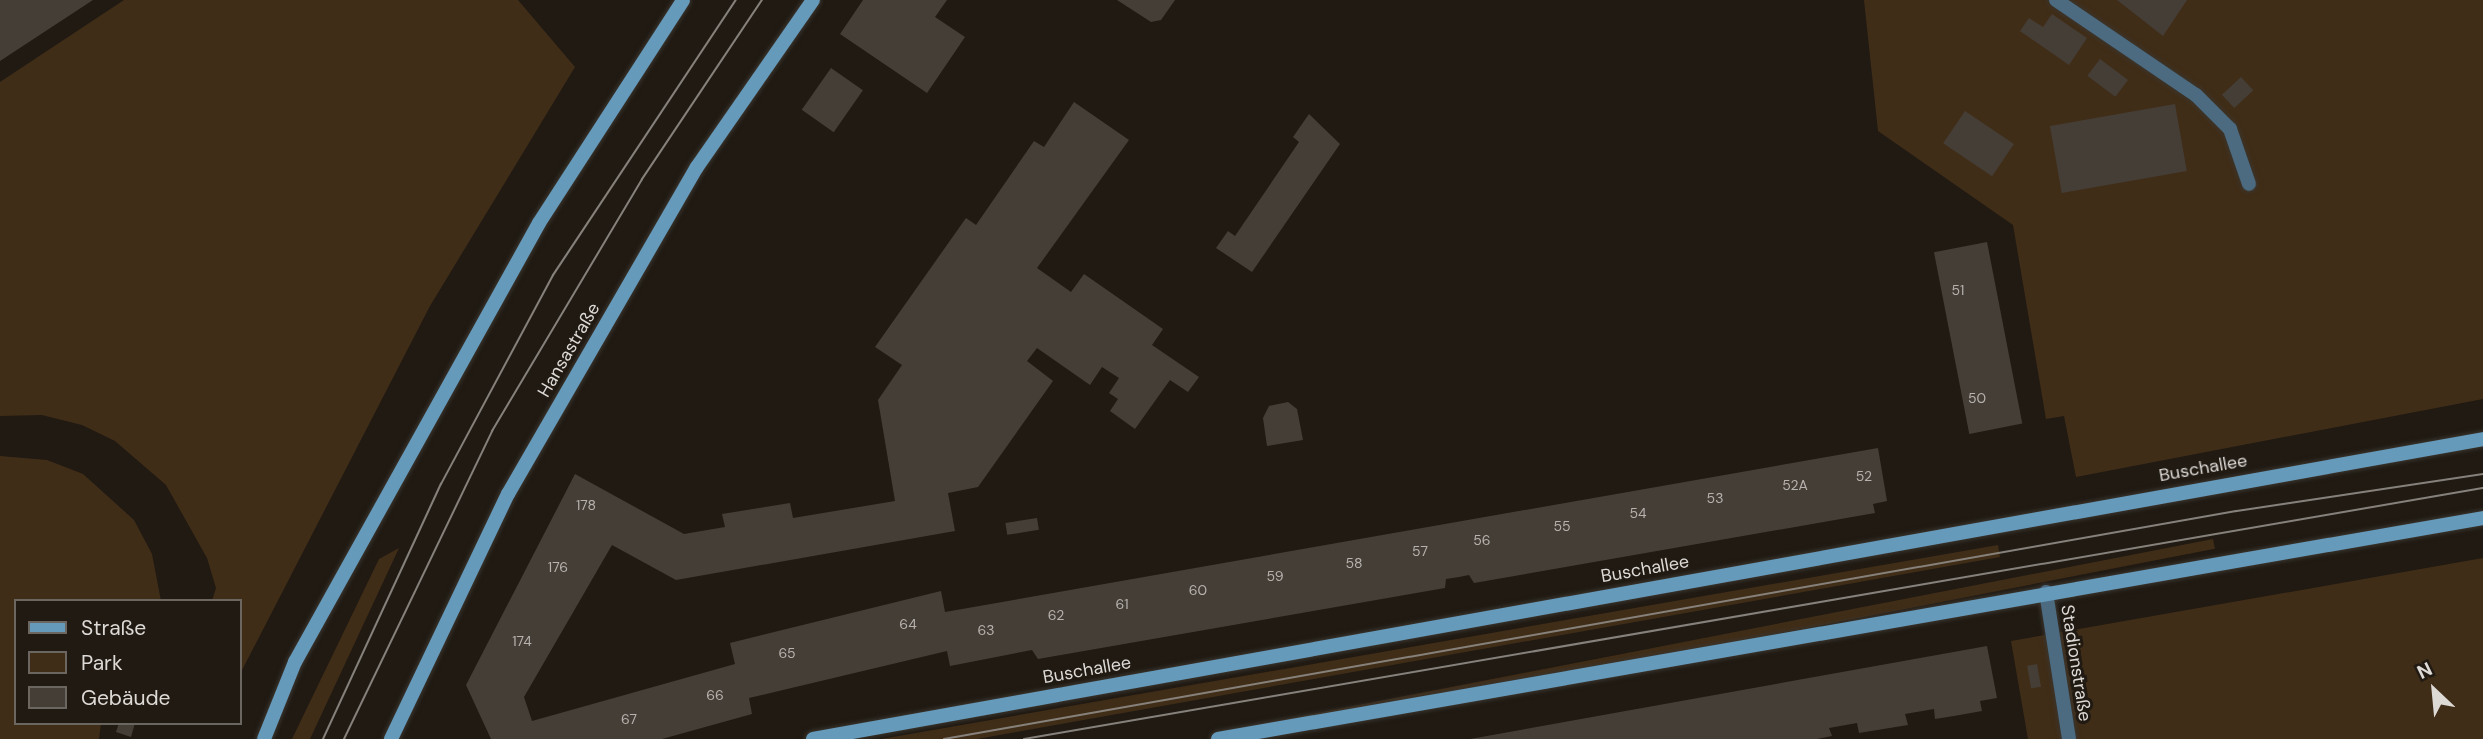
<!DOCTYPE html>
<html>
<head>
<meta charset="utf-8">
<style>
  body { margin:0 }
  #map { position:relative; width:2483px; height:739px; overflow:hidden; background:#201a13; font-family:"DM Sans",sans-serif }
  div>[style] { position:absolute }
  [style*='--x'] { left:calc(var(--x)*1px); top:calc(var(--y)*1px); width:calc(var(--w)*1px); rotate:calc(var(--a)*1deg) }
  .green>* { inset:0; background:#402d17; transform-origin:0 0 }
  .building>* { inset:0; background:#453e37; transform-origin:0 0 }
  .roads { filter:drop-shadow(0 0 2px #3a352e) drop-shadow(0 0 2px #3a352e) }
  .service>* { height:14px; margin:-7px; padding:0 7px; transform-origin:7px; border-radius:7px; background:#4c6b80 }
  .secondary>* { height:14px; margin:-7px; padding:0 7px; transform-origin:7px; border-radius:7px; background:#669abb }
  .tram>* { height:2px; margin:-1px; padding:0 1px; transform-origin:1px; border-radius:1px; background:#86817b }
  span { translate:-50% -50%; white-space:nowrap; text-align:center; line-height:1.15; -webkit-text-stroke:6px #201a13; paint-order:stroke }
  .number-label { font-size:14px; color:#b7b2ae }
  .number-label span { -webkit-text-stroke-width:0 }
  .street-label { font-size:18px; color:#ddd9d5 }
  .legend { position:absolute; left:14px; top:599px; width:228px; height:126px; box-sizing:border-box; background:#201a13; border:2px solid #6c6661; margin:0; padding:9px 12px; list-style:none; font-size:21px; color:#ddd9d5 }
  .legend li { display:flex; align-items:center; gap:14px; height:35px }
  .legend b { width:35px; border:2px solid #6c6661 }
  .north { position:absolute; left:2399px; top:655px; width:70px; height:70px; -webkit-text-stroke:5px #201a13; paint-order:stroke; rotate:334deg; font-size:19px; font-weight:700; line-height:28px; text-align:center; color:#ddd9d5 }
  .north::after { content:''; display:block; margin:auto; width:24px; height:32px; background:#ddd9d5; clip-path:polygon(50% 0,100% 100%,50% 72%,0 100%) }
</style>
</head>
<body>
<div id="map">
  <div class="green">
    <i style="clip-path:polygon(124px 0,518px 0,575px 67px,430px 306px,240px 674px,240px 601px,212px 601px,216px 588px,207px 558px,166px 485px,115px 441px,82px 425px,42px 415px,0 416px,0 82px)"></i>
    <i style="clip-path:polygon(1864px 0,2483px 0,2483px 399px,2076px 477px,2064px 416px,2046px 419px,2013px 225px,1878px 131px)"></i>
    <i style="clip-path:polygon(0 456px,47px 460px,83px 474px,134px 520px,152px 554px,161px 601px,16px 601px,16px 723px,101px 723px,99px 739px,0 739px)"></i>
    <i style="left:2213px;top:539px;width:10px;height:993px;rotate:79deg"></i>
    <i style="clip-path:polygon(1998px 545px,2000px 557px,977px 739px,881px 739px)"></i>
    <i style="clip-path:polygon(399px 548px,310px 739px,292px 739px,379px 559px)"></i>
    <i style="clip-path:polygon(2483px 558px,2483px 739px,2028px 739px,2011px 641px)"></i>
  </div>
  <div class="building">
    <i style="clip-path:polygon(0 0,93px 0,0 61px)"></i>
    <i style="clip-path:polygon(863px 0,947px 0,935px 17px,965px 37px,927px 93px,840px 34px)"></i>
    <i style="clip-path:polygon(1117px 0,1175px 0,1161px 20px,1151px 22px)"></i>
    <i style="clip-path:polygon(2117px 0,2187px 0,2163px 36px)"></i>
    <i style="clip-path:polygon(2052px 14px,2087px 38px,2069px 65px,2020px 31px,2029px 18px,2043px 27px)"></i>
    <i style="left:2100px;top:59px;width:35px;height:21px;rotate:37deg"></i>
    <i style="left:831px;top:68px;width:39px;height:51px;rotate:35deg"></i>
    <i style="left:2241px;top:77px;width:18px;height:26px;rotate:47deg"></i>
    <i style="clip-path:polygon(1074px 102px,1129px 140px,1037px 268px,1071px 292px,1084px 274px,1163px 329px,1152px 345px,1199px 377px,1188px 392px,1170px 380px,1135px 429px,1110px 411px,1118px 399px,1109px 393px,1119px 378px,1102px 367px,1090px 385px,1037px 348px,1027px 361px,1053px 381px,978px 487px,948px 493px,955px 531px,676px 580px,612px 545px,524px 697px,532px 721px,735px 664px,730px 643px,941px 591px,945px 612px,1878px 448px,1887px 501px,1873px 504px,1875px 513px,1474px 583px,1469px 575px,1459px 577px,1446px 579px,1445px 588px,1038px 659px,1032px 650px,950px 666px,947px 651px,749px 698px,752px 714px,662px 739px,491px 739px,466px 685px,575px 474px,684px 534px,725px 527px,722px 514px,790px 503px,793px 518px,895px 501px,878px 400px,902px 365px,875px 347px,966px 218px,976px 225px,1034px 141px,1044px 147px)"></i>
    <i style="left:2175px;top:104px;width:68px;height:127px;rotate:80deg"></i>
    <i style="left:1965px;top:111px;width:59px;height:39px;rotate:34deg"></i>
    <i style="clip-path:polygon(1309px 114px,1340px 144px,1252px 272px,1216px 248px,1228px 231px,1235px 236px,1299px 142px,1293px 137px)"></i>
    <i style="left:1987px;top:242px;width:185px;height:54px;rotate:79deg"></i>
    <i style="clip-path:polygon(1288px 402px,1297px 409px,1303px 440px,1267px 446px,1263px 418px,1269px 406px)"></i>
    <i style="left:1037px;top:518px;width:12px;height:32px;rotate:81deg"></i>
    <i style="clip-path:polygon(1987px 646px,1997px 698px,1980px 701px,1982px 711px,1954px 716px,1935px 719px,1934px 709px,1905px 714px,1908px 725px,1859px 733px,1857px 723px,1829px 728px,1832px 736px,1817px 739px,1470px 739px)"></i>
    <i style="left:2037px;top:664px;width:23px;height:10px;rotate:80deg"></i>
    <i style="clip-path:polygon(119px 723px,135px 723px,131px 737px,116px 732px)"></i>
  </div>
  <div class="roads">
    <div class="service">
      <i style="--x:2056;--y:0;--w:169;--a:34.2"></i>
      <i style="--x:2196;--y:95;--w:48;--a:45"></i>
      <i style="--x:2230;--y:129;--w:58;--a:70.9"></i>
      <i style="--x:2046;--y:592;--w:149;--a:81.1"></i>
    </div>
    <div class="secondary">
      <i style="--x:264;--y:739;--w:83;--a:-68.1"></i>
      <i style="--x:295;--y:662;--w:502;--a:-60.93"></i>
      <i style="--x:539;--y:223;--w:265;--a:-57.1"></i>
      <i style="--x:391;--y:739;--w:272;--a:-64.5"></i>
      <i style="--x:508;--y:494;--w:378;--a:-60"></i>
      <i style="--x:697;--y:167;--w:203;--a:-55.2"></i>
      <i style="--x:813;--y:739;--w:1697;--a:-10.18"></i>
      <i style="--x:1218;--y:739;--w:1284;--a:-9.91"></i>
    </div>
  </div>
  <div class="tram">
    <i style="--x:323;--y:739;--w:281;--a:-65.2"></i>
    <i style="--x:441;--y:484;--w:237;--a:-61.8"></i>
    <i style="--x:553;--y:275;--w:330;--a:-56.4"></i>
    <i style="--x:344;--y:739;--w:342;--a:-64.3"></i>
    <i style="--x:492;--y:431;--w:293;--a:-59.2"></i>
    <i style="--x:642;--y:179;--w:216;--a:-56.2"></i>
    <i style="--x:944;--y:739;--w:1312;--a:-10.01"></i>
    <i style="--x:2236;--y:511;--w:250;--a:-8.5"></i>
    <i style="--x:1024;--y:739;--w:1480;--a:-9.76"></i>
  </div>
  <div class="number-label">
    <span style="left:1958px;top:290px">51</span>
    <span style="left:1977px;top:398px">50</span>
    <span style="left:1864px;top:476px">52</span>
    <span style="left:1795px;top:485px">52A</span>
    <span style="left:1715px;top:498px">53</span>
    <span style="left:586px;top:505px">178</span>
    <span style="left:1638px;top:513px">54</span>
    <span style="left:1562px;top:526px">55</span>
    <span style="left:1482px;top:540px">56</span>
    <span style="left:1420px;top:551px">57</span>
    <span style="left:1354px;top:563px">58</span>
    <span style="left:558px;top:567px">176</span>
    <span style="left:1275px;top:576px">59</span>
    <span style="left:1198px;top:590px">60</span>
    <span style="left:1122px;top:604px">61</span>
    <span style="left:1056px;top:615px">62</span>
    <span style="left:908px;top:624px">64</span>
    <span style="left:986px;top:630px">63</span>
    <span style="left:522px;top:641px">174</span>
    <span style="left:787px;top:653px">65</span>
    <span style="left:715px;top:695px">66</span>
    <span style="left:629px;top:719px">67</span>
  </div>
  <div class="street-label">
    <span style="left:569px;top:350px;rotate:-60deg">Hansastraße</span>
    <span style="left:2203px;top:468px;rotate:-10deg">Buschallee</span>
    <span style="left:1645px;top:569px;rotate:-10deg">Buschallee</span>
    <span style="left:2076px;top:663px;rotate:81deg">Stadionstraße</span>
    <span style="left:1087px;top:670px;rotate:-10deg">Buschallee</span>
  </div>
  <ul class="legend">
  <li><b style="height:9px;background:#669abb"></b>Straße</li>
  <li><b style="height:19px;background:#402d17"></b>Park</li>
  <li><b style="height:19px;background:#453e37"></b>Gebäude</li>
  </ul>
  <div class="north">N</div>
</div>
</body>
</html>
